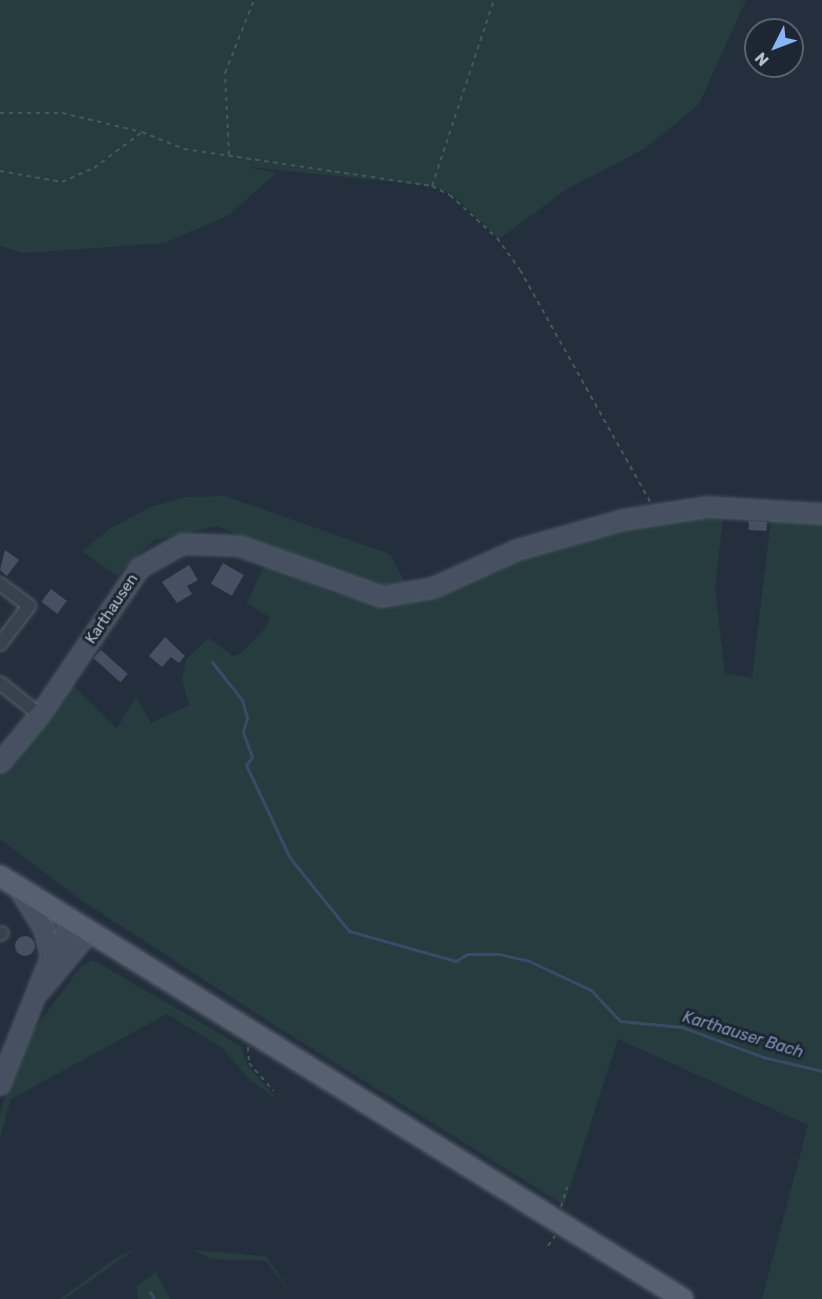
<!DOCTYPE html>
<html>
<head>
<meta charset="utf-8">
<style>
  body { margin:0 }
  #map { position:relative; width:822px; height:1299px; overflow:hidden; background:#242f3e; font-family:Rubik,sans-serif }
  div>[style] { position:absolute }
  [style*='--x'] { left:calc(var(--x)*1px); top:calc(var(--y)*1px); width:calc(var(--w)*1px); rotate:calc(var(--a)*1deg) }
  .green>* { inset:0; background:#263c3f }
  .stream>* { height:3px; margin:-1.5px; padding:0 1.5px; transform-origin:1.5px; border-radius:1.5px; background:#394c67 }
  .building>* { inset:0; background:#455162; transform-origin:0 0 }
  .round { border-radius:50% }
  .path>* { height:2px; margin-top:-1px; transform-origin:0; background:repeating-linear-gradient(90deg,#44595c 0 4.5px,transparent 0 9px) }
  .roads { filter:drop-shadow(0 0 2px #565f6c) drop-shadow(0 0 2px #565f6c) }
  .street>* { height:12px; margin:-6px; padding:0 6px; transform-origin:6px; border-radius:6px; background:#38414e }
  .secondary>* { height:18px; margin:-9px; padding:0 9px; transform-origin:9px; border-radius:9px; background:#465061 }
  .primary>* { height:20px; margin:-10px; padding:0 10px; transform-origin:10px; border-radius:10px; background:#56606e }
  span { translate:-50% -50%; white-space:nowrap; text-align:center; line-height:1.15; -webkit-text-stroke:6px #1d2633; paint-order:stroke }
  .street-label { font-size:15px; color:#b4bcc9 }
  .water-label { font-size:16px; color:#7c92b1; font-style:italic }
  .north { position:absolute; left:744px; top:18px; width:60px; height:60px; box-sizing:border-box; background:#1d2633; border:2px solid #59626f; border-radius:50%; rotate:228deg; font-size:16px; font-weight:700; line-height:24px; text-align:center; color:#b4bcc9 }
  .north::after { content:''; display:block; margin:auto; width:21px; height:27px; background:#8ab4f8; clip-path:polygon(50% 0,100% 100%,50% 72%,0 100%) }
</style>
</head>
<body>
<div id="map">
  <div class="green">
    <i style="clip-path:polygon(0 0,746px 0,699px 104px,646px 148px,567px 189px,499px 239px,452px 194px,432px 186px,248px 167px,276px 173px,229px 215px,165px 243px,25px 253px,0 246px)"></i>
    <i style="clip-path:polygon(225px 496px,390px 554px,405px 582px,379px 586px,340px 577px,217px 526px,154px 540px,117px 576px,82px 551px,111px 528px,151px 507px,186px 497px)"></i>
    <i style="clip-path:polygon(724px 510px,715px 589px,725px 673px,752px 678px,772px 511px,822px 515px,822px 1299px,762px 1299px,808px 1125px,618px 1039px,564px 1205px,274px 1025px,81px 900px,0 839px,0 773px,69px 682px,117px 728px,136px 697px,151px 723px,189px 705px,182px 680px,186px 659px,209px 638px,233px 656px,241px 653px,267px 626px,270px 618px,247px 603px,265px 564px,337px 595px,382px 599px,573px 534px)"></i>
    <i style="clip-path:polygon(93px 960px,241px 1046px,247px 1065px,276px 1098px,250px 1080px,221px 1047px,167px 1014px,11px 1099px,0 1137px,0 1113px,19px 1050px,80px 967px)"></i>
    <i style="clip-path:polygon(137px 1248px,65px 1299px,60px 1299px,114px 1259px)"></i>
    <i style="clip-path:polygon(194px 1250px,266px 1256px,295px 1299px,266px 1261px,211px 1259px)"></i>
    <i style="clip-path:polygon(156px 1272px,170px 1299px,138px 1299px,137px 1286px)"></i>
  </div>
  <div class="stream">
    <i style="--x:212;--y:662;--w:48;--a:51.7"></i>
    <i style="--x:242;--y:700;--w:19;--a:74"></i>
    <i style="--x:247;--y:718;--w:15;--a:106"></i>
    <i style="--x:243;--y:732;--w:27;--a:70"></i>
    <i style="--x:252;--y:757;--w:10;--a:127"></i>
    <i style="--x:246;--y:765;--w:103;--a:64.7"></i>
    <i style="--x:290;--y:858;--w:94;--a:51.1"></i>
    <i style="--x:349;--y:931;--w:111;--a:15.7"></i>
    <i style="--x:456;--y:961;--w:13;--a:-32"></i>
    <i style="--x:467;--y:954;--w:32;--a:0"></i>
    <i style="--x:499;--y:954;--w:31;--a:13"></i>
    <i style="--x:529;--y:961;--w:68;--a:25.1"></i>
    <i style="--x:591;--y:990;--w:42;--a:46.9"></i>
    <i style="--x:620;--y:1021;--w:62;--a:5.5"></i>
    <i style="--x:682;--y:1027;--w:86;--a:20.3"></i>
    <i style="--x:763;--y:1057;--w:61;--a:13.3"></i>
    <i style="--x:150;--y:1292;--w:8;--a:60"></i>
  </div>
  <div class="building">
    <i style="left:749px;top:521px;width:18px;height:9px;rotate:3deg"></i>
    <i style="clip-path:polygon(5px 550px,19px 560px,7px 576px,0 570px)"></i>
    <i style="left:223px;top:563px;width:24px;height:24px;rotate:30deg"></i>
    <i style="clip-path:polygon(189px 565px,198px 580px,187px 586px,192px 594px,177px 603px,162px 582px)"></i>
    <i style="left:51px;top:589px;width:20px;height:16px;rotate:37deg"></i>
    <i style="clip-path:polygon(165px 637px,185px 656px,179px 663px,171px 657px,162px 667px,149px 656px)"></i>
    <i style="left:101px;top:650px;width:36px;height:11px;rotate:42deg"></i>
    <i class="round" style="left:15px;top:936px;width:20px;height:20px"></i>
  </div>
  <div class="path">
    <i style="--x:0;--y:113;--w:62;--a:0"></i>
    <i style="--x:62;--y:113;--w:82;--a:13.4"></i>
    <i style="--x:142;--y:132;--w:45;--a:22"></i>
    <i style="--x:184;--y:149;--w:251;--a:8.5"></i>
    <i style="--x:432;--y:186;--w:20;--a:27"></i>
    <i style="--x:450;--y:195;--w:64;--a:42.5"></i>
    <i style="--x:497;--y:238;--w:39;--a:54"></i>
    <i style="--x:520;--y:270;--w:267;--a:60.7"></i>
    <i style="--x:229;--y:155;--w:82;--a:-92.8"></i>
    <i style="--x:225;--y:73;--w:79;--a:-68.3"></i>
    <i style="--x:0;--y:171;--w:63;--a:10.1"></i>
    <i style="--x:62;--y:182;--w:35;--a:-24"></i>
    <i style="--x:94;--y:168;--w:60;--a:-36.9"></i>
    <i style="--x:432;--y:186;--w:196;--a:-71.6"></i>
    <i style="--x:248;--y:1047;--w:16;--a:86"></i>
    <i style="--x:249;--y:1063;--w:37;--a:49"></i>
    <i style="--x:561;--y:1207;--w:21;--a:-73"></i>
    <i style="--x:548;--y:1246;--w:12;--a:-55"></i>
  </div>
  <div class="roads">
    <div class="street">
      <i style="--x:0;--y:584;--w:36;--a:37"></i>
      <i style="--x:29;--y:606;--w:48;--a:127.3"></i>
      <i style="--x:0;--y:683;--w:51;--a:38.7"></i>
      <i style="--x:0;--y:934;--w:2;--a:-27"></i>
    </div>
    <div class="secondary">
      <i style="--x:0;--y:763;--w:62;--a:-50.2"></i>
      <i style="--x:40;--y:715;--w:178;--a:-55.8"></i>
      <i style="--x:140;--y:568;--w:49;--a:-29.2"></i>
      <i style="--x:183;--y:544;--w:56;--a:2"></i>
      <i style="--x:239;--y:546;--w:152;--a:19.6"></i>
      <i style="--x:382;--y:597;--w:52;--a:-10"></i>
      <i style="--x:433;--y:588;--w:92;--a:-24.3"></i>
      <i style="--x:517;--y:550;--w:110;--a:-15.8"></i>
      <i style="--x:623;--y:520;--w:86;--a:-8.7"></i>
      <i style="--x:708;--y:507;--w:114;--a:3.5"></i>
      <i style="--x:19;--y:889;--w:47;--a:58"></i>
      <i style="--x:44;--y:929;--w:29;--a:76"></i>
      <i style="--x:41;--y:990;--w:75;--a:-50.4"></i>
      <i style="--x:0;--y:1085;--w:138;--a:-68.3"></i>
      <i style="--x:51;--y:957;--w:41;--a:-57.8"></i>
    </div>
    <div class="primary">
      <i style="--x:0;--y:876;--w:803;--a:31.77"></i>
    </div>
  </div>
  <div class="street-label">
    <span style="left:112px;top:609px;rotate:-56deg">Karthausen</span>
  </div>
  <div class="water-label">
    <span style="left:743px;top:1035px;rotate:17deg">Karthauser Bach</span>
  </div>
  <div class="north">N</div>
</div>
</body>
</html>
